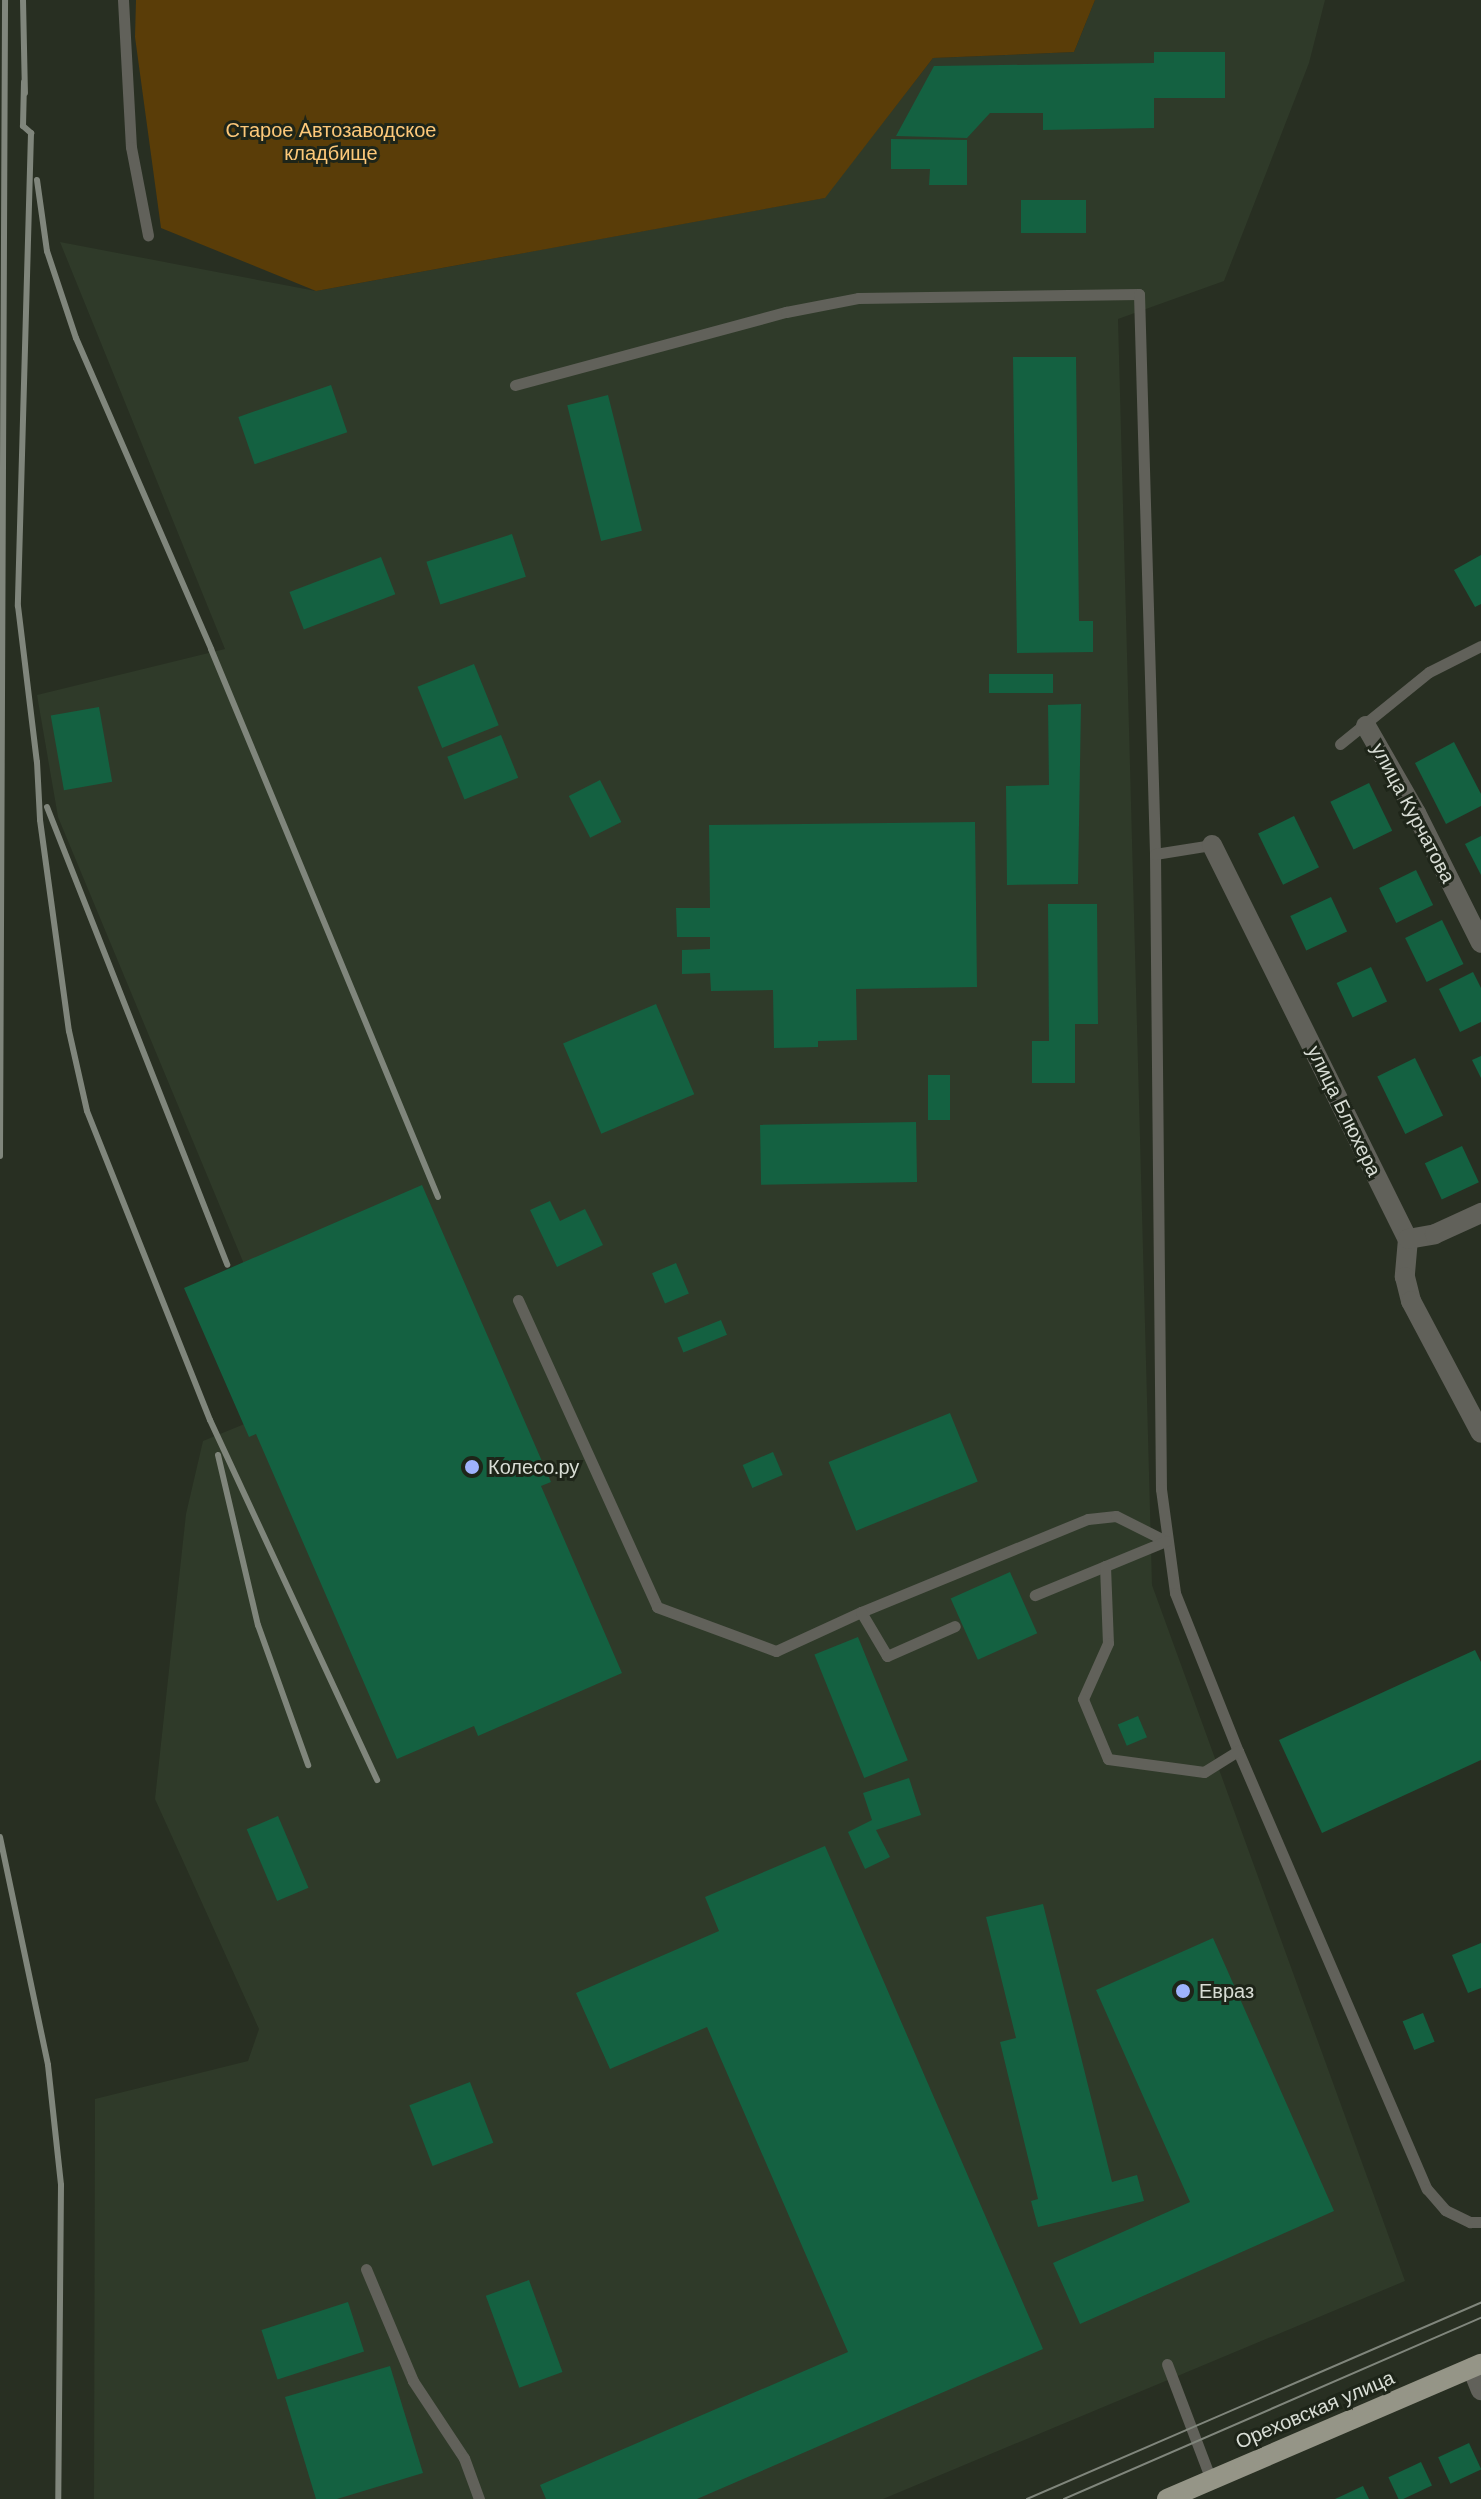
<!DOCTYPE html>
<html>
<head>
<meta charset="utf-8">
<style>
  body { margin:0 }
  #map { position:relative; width:1481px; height:2499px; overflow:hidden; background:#282f22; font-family:"DM Sans",sans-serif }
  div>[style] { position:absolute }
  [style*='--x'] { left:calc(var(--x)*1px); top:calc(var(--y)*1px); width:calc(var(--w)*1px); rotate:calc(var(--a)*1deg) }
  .built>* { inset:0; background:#2f3a29 }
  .green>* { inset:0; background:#5a3d08 }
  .building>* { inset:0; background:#146141; transform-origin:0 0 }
  .service>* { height:11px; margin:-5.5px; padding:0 5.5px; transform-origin:5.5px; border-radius:5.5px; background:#61615a }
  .minor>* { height:20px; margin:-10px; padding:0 10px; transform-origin:10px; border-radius:10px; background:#61615a }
  .primary>* { height:20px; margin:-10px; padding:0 10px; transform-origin:10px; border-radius:10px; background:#959587 }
  .tram>* { height:2px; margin:-1px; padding:0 1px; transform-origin:1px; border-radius:1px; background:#80867c }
  .rail>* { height:6px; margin:-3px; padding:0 3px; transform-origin:3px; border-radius:3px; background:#80867c }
  .dots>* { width:22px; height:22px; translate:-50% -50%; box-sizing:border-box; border:4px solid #1e2519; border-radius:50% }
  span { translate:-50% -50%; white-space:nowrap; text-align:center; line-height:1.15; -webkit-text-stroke:6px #1e2519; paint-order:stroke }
  .park-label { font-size:20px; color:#fdc879 }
  .street-label { font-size:20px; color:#d8ddd5 }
  .poi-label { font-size:20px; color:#d8ddd5 }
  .left { translate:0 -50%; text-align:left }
</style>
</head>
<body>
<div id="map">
  <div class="built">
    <i style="clip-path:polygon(1095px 0,1325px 0,1309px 63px,1224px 281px,1118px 319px,1152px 1585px,1405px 2281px,883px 2499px,94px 2499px,95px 2099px,248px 2061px,259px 2029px,155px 1799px,186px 1514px,203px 1441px,301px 1401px,58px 817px,37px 695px,225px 649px,60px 242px,316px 291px,824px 198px,933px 58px,1074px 52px)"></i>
  </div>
  <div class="green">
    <i style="clip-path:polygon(136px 0,1095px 0,1074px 52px,933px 58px,825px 198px,316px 291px,161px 228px,135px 37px)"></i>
  </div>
  <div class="building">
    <i style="clip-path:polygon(1154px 52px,1225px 52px,1225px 98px,1154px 98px,1154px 128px,1043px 130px,1043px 113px,990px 113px,967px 138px,896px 136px,934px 66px,1154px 63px)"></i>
    <i style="clip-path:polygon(891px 139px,967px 140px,967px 185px,929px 185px,930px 169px,891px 169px)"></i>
    <i style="left:1021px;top:200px;width:65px;height:33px"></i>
    <i style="clip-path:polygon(1013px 357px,1076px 357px,1079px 621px,1093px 621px,1093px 652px,1017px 653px)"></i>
    <i style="left:331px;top:385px;width:50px;height:98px;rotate:71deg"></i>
    <i style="left:608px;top:395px;width:140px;height:42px;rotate:76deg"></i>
    <i style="left:512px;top:534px;width:45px;height:90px;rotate:72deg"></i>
    <i style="clip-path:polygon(1481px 555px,1481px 604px,1475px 607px,1454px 570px)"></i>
    <i style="left:381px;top:557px;width:40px;height:98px;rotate:69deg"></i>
    <i style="left:474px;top:664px;width:66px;height:61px;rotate:68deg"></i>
    <i style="left:989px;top:674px;width:64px;height:19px"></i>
    <i style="clip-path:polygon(1081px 704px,1078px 884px,1007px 885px,1006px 786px,1049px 785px,1048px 705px)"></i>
    <i style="left:99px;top:707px;width:76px;height:49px;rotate:80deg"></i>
    <i style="left:501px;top:735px;width:46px;height:58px;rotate:68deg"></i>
    <i style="clip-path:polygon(1454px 742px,1481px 794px,1481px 806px,1446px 824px,1415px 763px)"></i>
    <i style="left:600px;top:780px;width:47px;height:35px;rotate:63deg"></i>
    <i style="left:1369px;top:783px;width:53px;height:43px;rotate:64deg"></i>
    <i style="left:1294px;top:816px;width:57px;height:40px;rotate:64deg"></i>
    <i style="clip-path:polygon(975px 822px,977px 987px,856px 989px,857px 1040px,818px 1041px,818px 1047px,774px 1048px,773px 990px,711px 991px,710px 973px,682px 974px,682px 950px,710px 949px,710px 937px,677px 937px,676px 908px,710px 908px,709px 825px)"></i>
    <i style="clip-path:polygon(1481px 836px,1481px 875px,1465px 844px)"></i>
    <i style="left:1416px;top:870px;width:39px;height:41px;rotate:64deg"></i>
    <i style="left:1331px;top:897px;width:38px;height:45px;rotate:65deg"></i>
    <i style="clip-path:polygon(1048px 904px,1097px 904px,1098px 1024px,1075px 1024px,1075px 1083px,1032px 1083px,1032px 1041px,1049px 1041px)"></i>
    <i style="left:1442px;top:920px;width:49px;height:41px;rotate:64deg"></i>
    <i style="left:1371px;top:967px;width:38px;height:38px;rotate:65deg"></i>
    <i style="clip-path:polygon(1473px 972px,1481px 988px,1481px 1022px,1460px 1032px,1439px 989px)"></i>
    <i style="left:656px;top:1004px;width:98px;height:101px;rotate:67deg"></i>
    <i style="clip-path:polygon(1481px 1056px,1481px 1078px,1472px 1060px)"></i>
    <i style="left:1415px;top:1058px;width:64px;height:42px;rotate:64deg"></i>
    <i style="left:928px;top:1075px;width:22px;height:45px"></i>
    <i style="left:916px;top:1122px;width:60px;height:156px;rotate:89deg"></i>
    <i style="left:1462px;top:1146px;width:40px;height:41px;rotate:65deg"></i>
    <i style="clip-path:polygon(422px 1185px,551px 1482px,541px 1486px,622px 1673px,478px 1736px,474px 1726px,397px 1759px,256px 1434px,249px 1437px,184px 1288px)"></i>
    <i style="clip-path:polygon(550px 1201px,560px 1221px,585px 1209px,603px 1245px,557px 1267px,530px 1210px)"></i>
    <i style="left:676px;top:1263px;width:33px;height:26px;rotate:67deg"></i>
    <i style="left:721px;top:1320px;width:16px;height:47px;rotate:68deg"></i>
    <i style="left:950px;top:1413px;width:74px;height:131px;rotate:68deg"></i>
    <i style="left:773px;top:1452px;width:25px;height:33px;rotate:67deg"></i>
    <i style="left:1010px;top:1572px;width:67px;height:65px;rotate:66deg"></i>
    <i style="left:858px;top:1637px;width:133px;height:47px;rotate:68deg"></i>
    <i style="clip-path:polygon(1475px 1650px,1481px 1662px,1481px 1760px,1322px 1833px,1279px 1740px)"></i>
    <i style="left:1138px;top:1716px;width:23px;height:22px;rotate:67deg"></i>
    <i style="clip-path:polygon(909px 1778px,921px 1815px,876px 1830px,890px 1857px,865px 1869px,848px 1832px,872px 1820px,863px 1793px)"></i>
    <i style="left:278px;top:1816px;width:78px;height:34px;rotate:67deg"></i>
    <i style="clip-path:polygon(825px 1846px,1043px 2349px,697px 2499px,546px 2499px,540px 2485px,848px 2352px,707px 2027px,610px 2069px,576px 1993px,719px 1931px,705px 1897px)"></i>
    <i style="clip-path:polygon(1043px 1904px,1112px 2182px,1137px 2175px,1144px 2201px,1038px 2227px,1031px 2201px,1038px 2199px,1000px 2042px,1016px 2038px,986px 1917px)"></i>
    <i style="clip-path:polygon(1213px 1938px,1334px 2211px,1080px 2324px,1053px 2263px,1190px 2202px,1096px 1990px)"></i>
    <i style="clip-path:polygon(1481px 1943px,1481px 1988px,1468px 1993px,1452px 1955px)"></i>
    <i style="left:1423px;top:2013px;width:31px;height:22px;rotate:68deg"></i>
    <i style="left:470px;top:2082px;width:65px;height:65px;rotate:69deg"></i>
    <i style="left:529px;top:2280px;width:98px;height:46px;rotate:70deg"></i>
    <i style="left:348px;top:2302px;width:52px;height:91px;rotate:72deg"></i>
    <i style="clip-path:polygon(390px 2366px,423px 2473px,337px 2499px,316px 2499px,285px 2397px)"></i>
    <i style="left:1469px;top:2443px;width:29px;height:34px;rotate:65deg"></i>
    <i style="left:1421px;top:2462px;width:26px;height:36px;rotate:65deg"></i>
    <i style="clip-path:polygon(1363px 2486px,1369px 2499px,1335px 2499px)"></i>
  </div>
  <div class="service">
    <i style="--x:123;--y:0;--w:147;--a:86.9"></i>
    <i style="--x:131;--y:147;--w:90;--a:79.1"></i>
    <i style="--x:515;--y:385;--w:281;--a:-15.1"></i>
    <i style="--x:786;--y:312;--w:73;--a:-11"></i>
    <i style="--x:858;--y:298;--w:281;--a:-0.8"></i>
    <i style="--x:1139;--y:294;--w:560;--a:88.36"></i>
    <i style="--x:1155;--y:854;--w:635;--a:89.46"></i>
    <i style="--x:1161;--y:1489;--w:105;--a:82.3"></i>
    <i style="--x:1175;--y:1593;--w:170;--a:68.3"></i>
    <i style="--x:1238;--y:1751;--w:477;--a:66.7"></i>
    <i style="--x:1427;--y:2189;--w:28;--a:49"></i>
    <i style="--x:1445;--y:2210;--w:28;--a:26"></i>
    <i style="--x:1470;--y:2222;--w:11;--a:0"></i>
    <i style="--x:1340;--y:744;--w:114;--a:-39"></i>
    <i style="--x:1429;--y:672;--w:58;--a:-26.6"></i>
    <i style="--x:1155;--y:854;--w:58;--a:-9"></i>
    <i style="--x:518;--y:1300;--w:337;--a:65.6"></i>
    <i style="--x:657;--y:1607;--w:127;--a:20.3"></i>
    <i style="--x:776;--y:1651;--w:94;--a:-24.6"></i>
    <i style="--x:861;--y:1612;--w:245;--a:-22.3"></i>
    <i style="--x:1088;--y:1519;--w:28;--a:-6"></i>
    <i style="--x:1116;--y:1516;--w:56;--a:26.6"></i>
    <i style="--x:1166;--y:1541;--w:142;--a:157.6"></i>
    <i style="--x:1105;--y:1566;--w:77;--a:87.8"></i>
    <i style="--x:1108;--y:1643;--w:61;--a:114.1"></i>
    <i style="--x:1083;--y:1699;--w:65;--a:67.4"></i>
    <i style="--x:1108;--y:1759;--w:97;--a:7.7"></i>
    <i style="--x:1204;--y:1772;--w:40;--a:-32"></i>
    <i style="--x:861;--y:1612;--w:51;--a:59.4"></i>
    <i style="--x:887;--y:1656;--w:74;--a:-23.8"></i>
    <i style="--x:366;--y:2269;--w:121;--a:67.2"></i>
    <i style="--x:413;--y:2381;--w:92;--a:56.5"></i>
    <i style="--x:464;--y:2458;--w:44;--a:69.9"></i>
    <i style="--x:1167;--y:2364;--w:124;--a:69.2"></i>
  </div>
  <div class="minor">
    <i style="--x:1366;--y:726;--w:100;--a:60.1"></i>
    <i style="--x:1416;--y:813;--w:145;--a:63.4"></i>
    <i style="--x:1212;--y:845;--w:440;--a:63.6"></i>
    <i style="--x:1408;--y:1239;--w:38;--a:95"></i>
    <i style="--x:1405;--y:1277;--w:25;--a:76"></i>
    <i style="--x:1411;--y:1301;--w:149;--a:62.1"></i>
    <i style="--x:1408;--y:1239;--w:27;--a:-10"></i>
    <i style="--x:1435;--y:1234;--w:51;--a:-24.5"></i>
    <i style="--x:1472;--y:2368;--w:24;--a:68"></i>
  </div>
  <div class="primary">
    <i style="--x:1167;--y:2499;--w:342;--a:-23.3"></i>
  </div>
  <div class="tram">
    <i style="--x:1027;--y:2499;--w:495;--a:-23.4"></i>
    <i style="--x:1064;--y:2499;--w:455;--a:-23.5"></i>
  </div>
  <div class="rail">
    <i style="--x:23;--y:0;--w:93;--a:88.8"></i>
    <i style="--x:24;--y:82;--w:44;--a:91.3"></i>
    <i style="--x:23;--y:126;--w:11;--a:41"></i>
    <i style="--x:31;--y:133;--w:473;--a:91.6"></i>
    <i style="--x:18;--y:606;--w:157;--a:83.1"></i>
    <i style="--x:37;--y:762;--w:58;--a:87"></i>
    <i style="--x:40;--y:820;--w:213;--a:82.2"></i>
    <i style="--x:69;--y:1031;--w:82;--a:77.3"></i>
    <i style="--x:87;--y:1111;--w:333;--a:68.3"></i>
    <i style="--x:210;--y:1420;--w:397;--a:65.1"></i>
    <i style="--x:37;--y:180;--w:72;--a:82"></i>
    <i style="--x:47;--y:251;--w:92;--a:71.6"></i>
    <i style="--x:76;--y:338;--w:339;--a:66.5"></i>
    <i style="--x:211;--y:649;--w:593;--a:67.5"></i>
    <i style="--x:47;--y:807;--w:492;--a:68.5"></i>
    <i style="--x:0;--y:1156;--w:1156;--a:-89.75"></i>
    <i style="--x:218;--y:1455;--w:175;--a:76.8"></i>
    <i style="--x:258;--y:1625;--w:149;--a:70.3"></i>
    <i style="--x:0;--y:1837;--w:233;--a:78.1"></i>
    <i style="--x:48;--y:2065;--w:121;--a:83.8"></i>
    <i style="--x:61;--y:2185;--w:314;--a:90.5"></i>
  </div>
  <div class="dots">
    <i style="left:472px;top:1467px;background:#9fb3fd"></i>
    <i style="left:1183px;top:1991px;background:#9fb3fd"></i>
  </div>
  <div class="park-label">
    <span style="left:331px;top:142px">Старое Автозаводское<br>кладбище</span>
  </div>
  <div class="street-label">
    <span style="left:1413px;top:813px;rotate:62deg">улица Курчатова</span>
    <span style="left:1344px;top:1111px;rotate:64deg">улица Блюхера</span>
    <span style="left:1315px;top:2410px;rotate:-23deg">Ореховская улица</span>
  </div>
  <div class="poi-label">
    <span class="left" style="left:488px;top:1467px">Колесо.ру</span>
    <span class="left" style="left:1199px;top:1991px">Евраз</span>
  </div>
</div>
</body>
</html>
